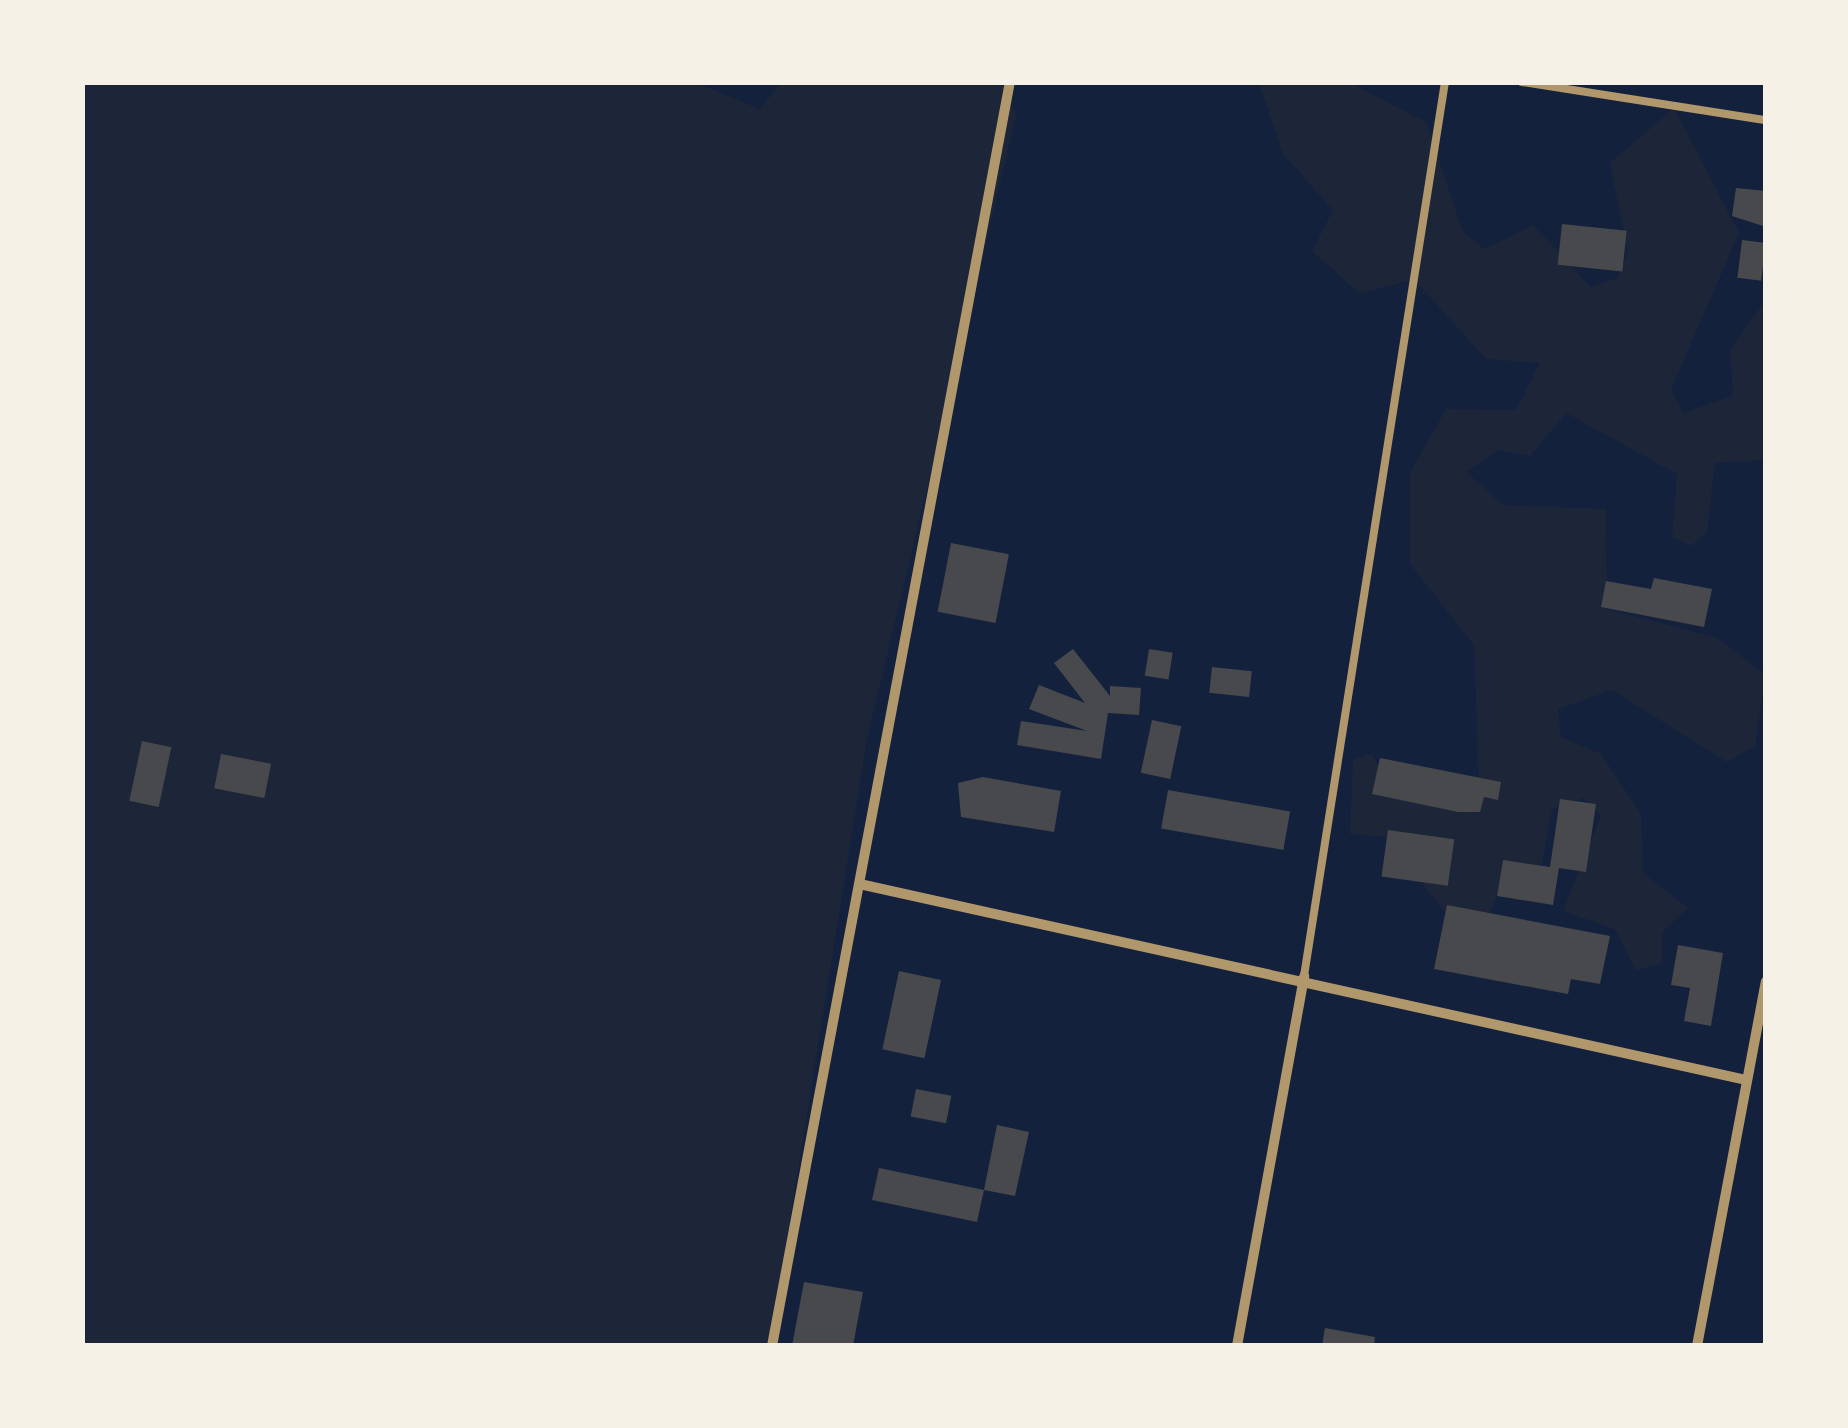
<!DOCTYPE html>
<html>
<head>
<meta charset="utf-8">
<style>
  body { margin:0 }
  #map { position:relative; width:1848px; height:1428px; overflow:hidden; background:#14213d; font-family:Figtree,sans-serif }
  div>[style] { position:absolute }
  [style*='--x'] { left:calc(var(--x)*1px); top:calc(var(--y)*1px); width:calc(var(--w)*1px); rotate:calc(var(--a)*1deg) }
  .green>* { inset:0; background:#1d2539 }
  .building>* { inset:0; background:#48494c; transform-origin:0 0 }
  .service>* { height:8px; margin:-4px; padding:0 4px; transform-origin:4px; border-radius:4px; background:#b1986c }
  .minor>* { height:10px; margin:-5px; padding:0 5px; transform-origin:5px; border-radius:5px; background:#b1986c }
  span { translate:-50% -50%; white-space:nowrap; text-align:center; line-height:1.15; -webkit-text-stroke:8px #f6f1e7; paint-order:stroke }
  .frame { position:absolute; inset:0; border:85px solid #f6f1e7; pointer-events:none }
</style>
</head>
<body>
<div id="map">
  <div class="green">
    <i style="clip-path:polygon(694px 82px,760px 109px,781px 83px,1001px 83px,1016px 116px,867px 739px,770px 1345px,83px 1345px,82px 83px)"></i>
    <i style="clip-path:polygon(1259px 83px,1351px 83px,1427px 123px,1462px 230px,1484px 249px,1533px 225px,1591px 287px,1618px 278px,1628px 251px,1610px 163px,1674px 108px,1739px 233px,1671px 389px,1683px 413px,1733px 396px,1730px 350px,1765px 301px,1765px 460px,1715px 463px,1707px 532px,1691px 546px,1672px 537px,1677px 474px,1566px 413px,1530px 456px,1499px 450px,1466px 472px,1503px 505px,1606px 509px,1607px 609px,1718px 638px,1765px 675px,1755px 746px,1727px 762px,1612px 690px,1558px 709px,1561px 737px,1601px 754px,1641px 814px,1643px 873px,1688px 908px,1662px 932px,1662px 963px,1636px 970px,1615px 929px,1563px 911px,1601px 816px,1584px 798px,1552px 809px,1541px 870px,1503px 876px,1491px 912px,1452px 921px,1423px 885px,1448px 841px,1350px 834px,1353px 760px,1371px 754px,1396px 791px,1480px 813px,1474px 645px,1410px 564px,1410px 473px,1446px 409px,1516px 410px,1540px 363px,1486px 359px,1414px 279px,1360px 294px,1312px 251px,1333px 210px,1283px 154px)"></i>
  </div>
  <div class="building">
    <i style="clip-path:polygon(1736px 188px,1766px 191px,1766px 227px,1732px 216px)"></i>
    <i style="left:1562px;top:224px;width:65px;height:41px;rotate:6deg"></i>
    <i style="left:1742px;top:240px;width:24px;height:38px;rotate:7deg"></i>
    <i style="left:951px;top:543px;width:59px;height:70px;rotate:11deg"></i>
    <i style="clip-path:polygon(1654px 578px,1712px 589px,1704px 627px,1601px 607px,1606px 581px,1651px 589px)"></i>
    <i style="clip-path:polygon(1073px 649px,1110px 696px,1110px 686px,1141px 688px,1139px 715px,1108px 713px,1101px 759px,1017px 745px,1021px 721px,1087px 731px,1029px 709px,1039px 685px,1085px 703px,1054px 663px)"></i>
    <i style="left:1149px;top:649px;width:24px;height:27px;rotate:9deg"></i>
    <i style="left:1212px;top:667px;width:40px;height:26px;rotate:6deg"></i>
    <i style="left:1152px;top:720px;width:30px;height:54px;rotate:12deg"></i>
    <i style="left:142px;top:741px;width:30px;height:61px;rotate:12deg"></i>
    <i style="left:221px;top:754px;width:51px;height:35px;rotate:11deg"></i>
    <i style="clip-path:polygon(1380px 758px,1501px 782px,1498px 800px,1484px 797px,1480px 812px,1458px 812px,1372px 794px)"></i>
    <i style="clip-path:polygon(983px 777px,1061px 791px,1054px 832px,961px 817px,958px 783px)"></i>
    <i style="left:1168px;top:790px;width:124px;height:39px;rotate:10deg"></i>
    <i style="clip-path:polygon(1560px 799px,1596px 804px,1586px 872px,1559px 868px,1553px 905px,1497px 896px,1503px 860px,1550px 867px)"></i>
    <i style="left:1388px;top:830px;width:67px;height:47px;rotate:8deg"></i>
    <i style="clip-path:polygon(1447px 905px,1610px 936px,1600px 984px,1571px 979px,1568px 994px,1434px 969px)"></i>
    <i style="clip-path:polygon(1678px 945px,1723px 953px,1711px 1026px,1684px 1021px,1690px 988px,1671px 985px)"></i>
    <i style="left:899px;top:971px;width:43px;height:80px;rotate:12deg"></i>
    <i style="left:916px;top:1089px;width:36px;height:28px;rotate:11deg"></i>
    <i style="clip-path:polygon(997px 1125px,1029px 1132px,1015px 1196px,984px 1190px,977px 1222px,872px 1200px,879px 1168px,984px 1190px)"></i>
    <i style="clip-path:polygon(804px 1282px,863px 1292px,853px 1346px,792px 1346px)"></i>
    <i style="clip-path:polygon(1325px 1328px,1375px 1337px,1374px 1346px,1322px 1346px)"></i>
  </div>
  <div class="service">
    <i style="--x:1522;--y:82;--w:247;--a:8.9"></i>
    <i style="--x:1304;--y:976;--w:905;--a:-81.04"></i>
  </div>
  <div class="minor">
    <i style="--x:864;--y:885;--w:903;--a:12.47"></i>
    <i style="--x:772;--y:1346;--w:1286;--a:-79.34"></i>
    <i style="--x:1237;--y:1346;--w:376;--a:-79.7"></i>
    <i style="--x:1697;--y:1346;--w:371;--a:-79.3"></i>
  </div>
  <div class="frame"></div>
</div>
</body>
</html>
